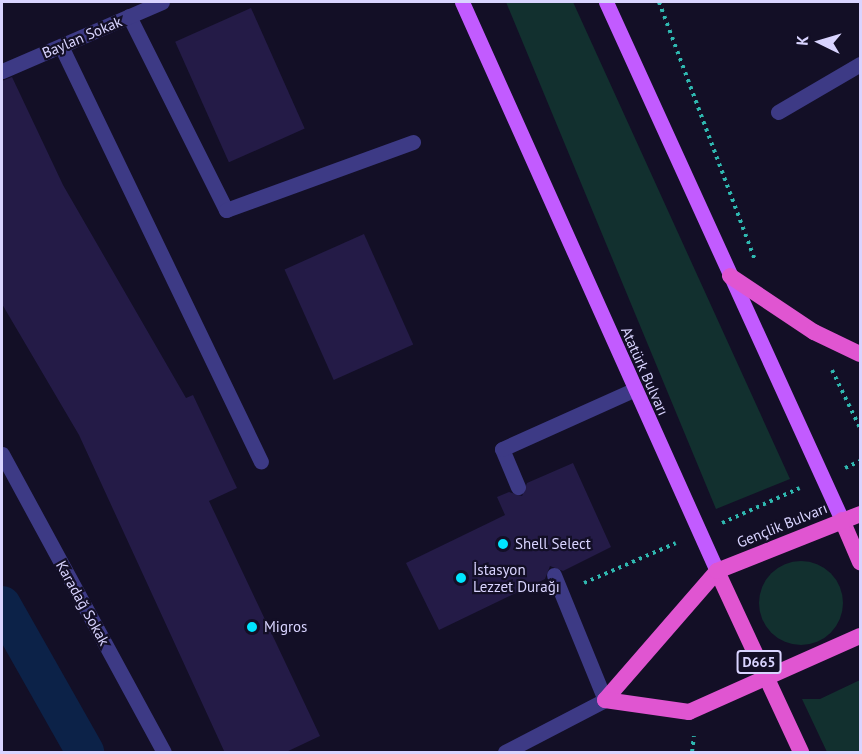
<!DOCTYPE html>
<html>
<head>
<meta charset="utf-8">
<style>
  body { margin:0 }
  #map { position:relative; width:862px; height:754px; overflow:hidden; background:#130f26; font-family:"PT Sans",sans-serif }
  div>[style] { position:absolute }
  [style*='--x'] { left:calc(var(--x)*1px); top:calc(var(--y)*1px); width:calc(var(--w)*1px); rotate:calc(var(--a)*1deg) }
  .green>* { inset:0; background:#12302f }
  .round { border-radius:50% }
  .canal>* { height:38px; margin:-19px; padding:0 19px; transform-origin:19px; border-radius:19px; background:#0c2248 }
  .building>* { inset:0; background:#241b47; transform-origin:0 0 }
  .path>* { height:4px; margin-top:-2px; transform-origin:0; background:repeating-linear-gradient(90deg,#2fb8b0 0 3px,transparent 0 7.5px) }
  .service>* { height:15px; margin:-7.5px; padding:0 7.5px; transform-origin:7.5px; border-radius:7.5px; background:#3d3a85 }
  .minor>* { height:15px; margin:-7.5px; padding:0 7.5px; transform-origin:7.5px; border-radius:7.5px; background:#3d3a85 }
  .primary>* { height:15px; margin:-7.5px; padding:0 7.5px; transform-origin:7.5px; border-radius:7.5px; background:#c25bff }
  .trunk>* { height:16px; margin:-8px; padding:0 8px; transform-origin:8px; border-radius:8px; background:#e055d1 }
  .dots>* { width:16px; height:16px; translate:-50% -50%; box-sizing:border-box; border:3px solid #130f26; border-radius:50% }
  span { translate:-50% -50%; white-space:nowrap; text-align:center; line-height:1.15; -webkit-text-stroke:4.5px #130f26; paint-order:stroke }
  .shield-label span { padding:2px 4px; background:#130f26; border:2px solid; border-radius:4px; -webkit-text-stroke-width:0 }
  .shield-label { font-size:14px; color:#d9d4ff; font-weight:700 }
  .street-label { font-size:15px; color:#d9d4ff }
  .poi-label { font-size:15px; color:#d9d4ff }
  .left { translate:0 -50%; text-align:left }
  .frame { position:absolute; inset:0; border:3px solid #d9d4ff; pointer-events:none }
  .north { position:absolute; left:790px; top:12px; width:60px; height:60px; -webkit-text-stroke:4px #130f26; paint-order:stroke; rotate:275deg; font-size:16px; font-weight:700; line-height:24px; text-align:center; color:#d9d4ff }
  .north::after { content:''; display:block; margin:auto; width:21px; height:27px; background:#d9d4ff; clip-path:polygon(50% 0,100% 100%,50% 72%,0 100%) }
</style>
</head>
<body>
<div id="map">
  <div class="green">
    <i style="clip-path:polygon(506px 2px,573px 2px,790px 479px,716px 509px)"></i>
    <i class="round" style="left:759px;top:561px;width:84px;height:84px"></i>
    <i style="clip-path:polygon(860px 680px,860px 752px,827px 752px,802px 699px,820px 699px)"></i>
  </div>
  <div class="canal">
    <i style="--x:2;--y:605;--w:169;--a:60.5"></i>
  </div>
  <div class="building">
    <i style="left:251px;top:8px;width:132px;height:83px;rotate:66deg"></i>
    <i style="clip-path:polygon(12px 77px,63px 185px,186px 398px,193px 395px,237px 488px,209px 501px,320px 736px,284px 753px,225px 753px,79px 435px,2px 304px,2px 81px)"></i>
    <i style="left:364px;top:234px;width:121px;height:87px;rotate:66deg"></i>
    <i style="clip-path:polygon(573px 463px,611px 547px,563px 571px,550px 566px,545px 579px,439px 630px,406px 563px,505px 515px,497px 497px,509px 492px,522px 496px,527px 483px)"></i>
  </div>
  <div class="path">
    <i style="--x:659;--y:2;--w:275;--a:69.6"></i>
    <i style="--x:832;--y:370;--w:64;--a:64.2"></i>
    <i style="--x:845;--y:468;--w:17;--a:-25"></i>
    <i style="--x:722;--y:523;--w:85;--a:-24.2"></i>
    <i style="--x:584;--y:583;--w:100;--a:-23.5"></i>
    <i style="--x:692;--y:752;--w:16;--a:-83"></i>
  </div>
  <div class="service">
    <i style="--x:129;--y:16;--w:217;--a:63.4"></i>
    <i style="--x:226;--y:210;--w:199;--a:-20"></i>
    <i style="--x:61;--y:46;--w:461;--a:64.3"></i>
    <i style="--x:518;--y:487;--w:41;--a:-112.8"></i>
    <i style="--x:502;--y:449;--w:144;--a:-24.2"></i>
    <i style="--x:554;--y:575;--w:135;--a:67.8"></i>
  </div>
  <div class="minor">
    <i style="--x:2;--y:71;--w:174;--a:-23.3"></i>
    <i style="--x:778;--y:112;--w:95;--a:-30.3"></i>
    <i style="--x:2;--y:454;--w:339;--a:61.5"></i>
    <i style="--x:505;--y:752;--w:113;--a:-27.5"></i>
  </div>
  <div class="primary">
    <i style="--x:462;--y:2;--w:624;--a:65.86"></i>
    <i style="--x:606;--y:2;--w:569;--a:65.51"></i>
  </div>
  <div class="trunk">
    <i style="--x:730;--y:276;--w:101;--a:33.7"></i>
    <i style="--x:814;--y:332;--w:51;--a:25.6"></i>
    <i style="--x:842;--y:520;--w:46;--a:66.8"></i>
    <i style="--x:717;--y:571;--w:200;--a:65.1"></i>
    <i style="--x:605;--y:700;--w:171;--a:-49"></i>
    <i style="--x:717;--y:571;--w:154;--a:-21.7"></i>
    <i style="--x:605;--y:700;--w:85;--a:8.1"></i>
    <i style="--x:689;--y:712;--w:187;--a:-24"></i>
  </div>
  <div class="dots">
    <i style="left:503px;top:544px;background:#00e5ff"></i>
    <i style="left:461px;top:578px;background:#00e5ff"></i>
    <i style="left:252px;top:627px;background:#00e5ff"></i>
  </div>
  <div class="shield-label">
    <span style="left:759px;top:662px">D665</span>
  </div>
  <div class="street-label">
    <span style="left:82px;top:37px;rotate:-23deg">Baylan Sokak</span>
    <span style="left:645px;top:371px;rotate:66deg">Atatürk Bulvarı</span>
    <span style="left:782px;top:525px;rotate:-22deg">Gençlik Bulvarı</span>
    <span style="left:83px;top:603px;rotate:61deg">Karadağ Sokak</span>
  </div>
  <div class="poi-label">
    <span class="left" style="left:515px;top:544px">Shell Select</span>
    <span class="left" style="left:473px;top:578px">İstasyon<br>Lezzet Durağı</span>
    <span class="left" style="left:264px;top:627px">Migros</span>
  </div>
  <div class="frame"></div>
  <div class="north">K</div>
</div>
</body>
</html>
